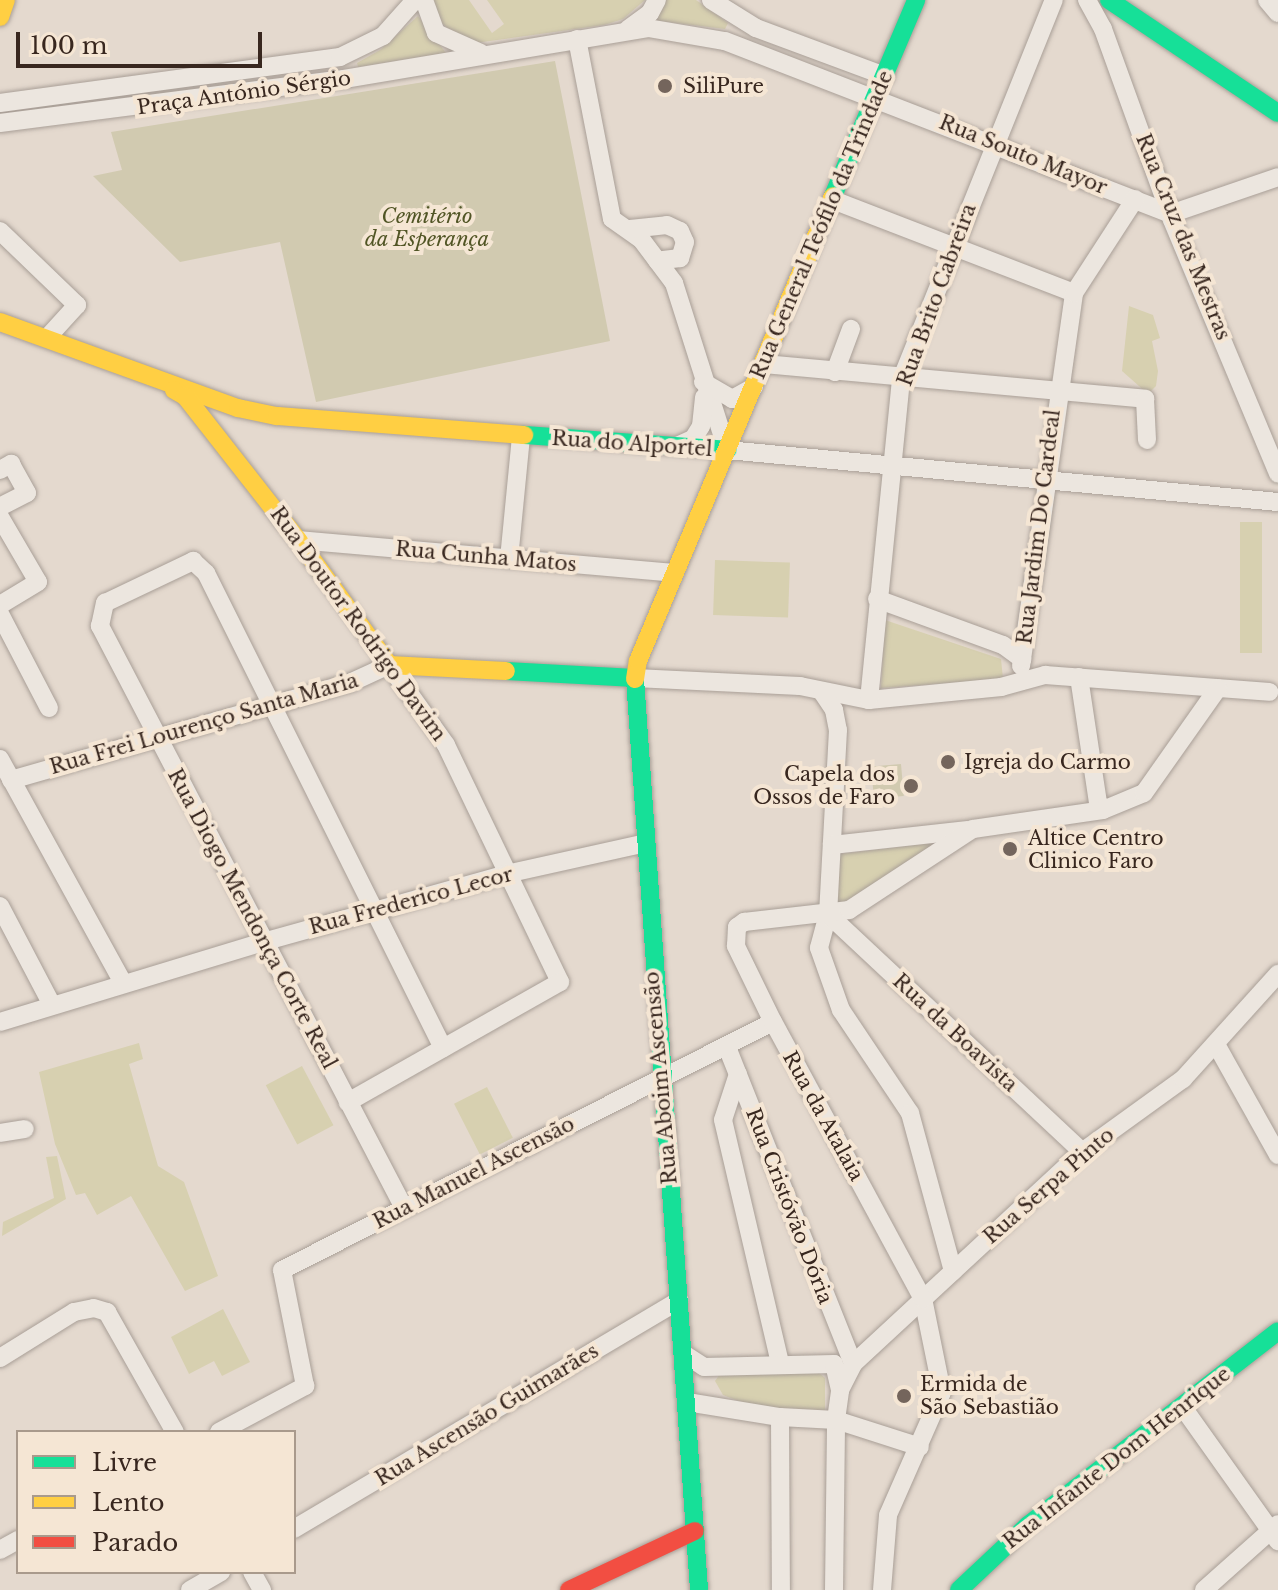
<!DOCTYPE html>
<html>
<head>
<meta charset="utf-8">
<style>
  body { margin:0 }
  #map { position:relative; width:1278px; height:1590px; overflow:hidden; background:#e4d9ce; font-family:"Libre Baskerville",serif }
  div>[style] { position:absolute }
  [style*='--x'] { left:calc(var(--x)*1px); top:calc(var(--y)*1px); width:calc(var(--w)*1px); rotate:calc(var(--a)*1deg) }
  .green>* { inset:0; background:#d7d0b0; transform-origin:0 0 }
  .cemetery>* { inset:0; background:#d1cab0; transform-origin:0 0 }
  .roads { filter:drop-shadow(0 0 2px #a99f97) drop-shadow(0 0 2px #a99f97) }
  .street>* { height:18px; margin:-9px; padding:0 9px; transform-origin:9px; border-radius:9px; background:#ece6df }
  .fast>* { height:18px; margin:-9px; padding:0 9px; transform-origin:9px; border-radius:9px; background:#16e098 }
  .slow>* { height:18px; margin:-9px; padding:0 9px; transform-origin:9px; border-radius:9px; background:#ffcf43 }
  .jam>* { height:18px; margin:-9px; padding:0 9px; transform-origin:9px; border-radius:9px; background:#f24e42 }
  .dots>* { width:22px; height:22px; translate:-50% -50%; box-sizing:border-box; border:4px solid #f5e6d4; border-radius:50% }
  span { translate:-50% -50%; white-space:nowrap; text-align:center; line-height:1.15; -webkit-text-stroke:8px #f5e6d4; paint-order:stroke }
  .poi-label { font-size:20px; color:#38271f }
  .left { translate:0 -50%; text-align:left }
  .right { translate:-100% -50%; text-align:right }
  .street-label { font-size:20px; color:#38271f }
  .park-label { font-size:20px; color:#515525; font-style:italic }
  .legend { position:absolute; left:16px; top:1430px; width:280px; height:144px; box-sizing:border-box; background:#f5e6d4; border:2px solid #a99a8c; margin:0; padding:10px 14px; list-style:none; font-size:24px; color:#38271f }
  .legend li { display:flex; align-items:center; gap:16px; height:40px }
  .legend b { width:40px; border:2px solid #a99a8c }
  .scale { position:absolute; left:16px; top:32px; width:246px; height:36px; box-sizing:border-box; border:4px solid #38271f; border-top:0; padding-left:10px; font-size:24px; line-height:28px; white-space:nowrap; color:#38271f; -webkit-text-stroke:6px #f5e6d4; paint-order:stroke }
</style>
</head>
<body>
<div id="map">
  <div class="green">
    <i style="clip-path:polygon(433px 0,469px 0,492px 33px,504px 24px,487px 0,645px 0,623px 19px,604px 25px,468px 44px,439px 21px)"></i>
    <i style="clip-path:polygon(664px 0,696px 0,728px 23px,725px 29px,651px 20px)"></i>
    <i style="clip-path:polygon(418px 16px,446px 53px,358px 67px,357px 63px,380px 50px)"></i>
    <i style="clip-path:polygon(1129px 306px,1153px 315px,1160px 338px,1152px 341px,1158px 371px,1156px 386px,1148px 394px,1122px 371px)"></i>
    <i style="left:1240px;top:522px;width:22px;height:131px"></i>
    <i style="left:715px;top:560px;width:75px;height:55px;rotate:2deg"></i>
    <i style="clip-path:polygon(885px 620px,1001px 659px,1003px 679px,881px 688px)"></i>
    <i style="clip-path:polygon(937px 842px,847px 901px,837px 903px,840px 854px)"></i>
    <i style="clip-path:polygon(139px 1043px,143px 1059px,129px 1064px,158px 1166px,184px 1182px,218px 1276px,185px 1291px,131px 1196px,97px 1215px,85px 1193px,76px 1195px,55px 1144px,39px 1072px)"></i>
    <i style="left:302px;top:1066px;width:67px;height:41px;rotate:62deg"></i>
    <i style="left:487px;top:1087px;width:57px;height:37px;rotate:63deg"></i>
    <i style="clip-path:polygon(57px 1156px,66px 1199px,2px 1236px,3px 1222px,54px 1198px,46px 1157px)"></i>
    <i style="clip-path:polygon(223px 1309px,250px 1362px,222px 1376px,214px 1361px,189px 1374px,171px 1337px)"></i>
    <i style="clip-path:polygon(818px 1372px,825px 1378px,825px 1411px,780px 1417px,723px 1395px,715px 1381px,720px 1374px)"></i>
  </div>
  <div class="cemetery">
    <i style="clip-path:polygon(555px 61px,610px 341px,316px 402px,280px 242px,180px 262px,93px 176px,122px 170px,111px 132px)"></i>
    <i style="left:901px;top:764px;width:32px;height:30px;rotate:85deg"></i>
  </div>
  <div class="roads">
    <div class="street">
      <i style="--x:424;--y:0;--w:35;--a:70"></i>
      <i style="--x:436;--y:33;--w:49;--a:24"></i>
      <i style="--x:711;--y:0;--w:53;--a:31.9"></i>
      <i style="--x:756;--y:28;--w:138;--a:20.4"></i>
      <i style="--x:1087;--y:0;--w:33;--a:61"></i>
      <i style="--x:1103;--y:29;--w:203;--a:70.1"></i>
      <i style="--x:1172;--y:220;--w:275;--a:67.3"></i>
      <i style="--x:1267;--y:0;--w:17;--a:50"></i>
      <i style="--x:628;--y:29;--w:27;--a:-36"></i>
      <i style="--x:650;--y:13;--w:15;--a:-62"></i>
      <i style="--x:577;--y:39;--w:183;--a:79"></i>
      <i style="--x:612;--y:219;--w:35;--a:35"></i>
      <i style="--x:641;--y:239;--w:55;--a:53.1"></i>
      <i style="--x:674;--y:283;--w:175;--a:72.4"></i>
      <i style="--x:727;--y:450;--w:553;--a:5.39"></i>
      <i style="--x:0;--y:103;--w:343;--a:-7.7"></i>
      <i style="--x:340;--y:57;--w:48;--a:-26"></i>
      <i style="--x:383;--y:36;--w:48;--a:-48.4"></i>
      <i style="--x:0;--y:123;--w:347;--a:-7.3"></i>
      <i style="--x:344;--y:79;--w:308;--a:-9.5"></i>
      <i style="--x:648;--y:28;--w:78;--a:9.6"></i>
      <i style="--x:725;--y:41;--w:477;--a:21.2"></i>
      <i style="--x:1170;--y:214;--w:114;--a:-18.9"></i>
      <i style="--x:833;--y:200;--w:258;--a:21.1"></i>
      <i style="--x:630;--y:229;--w:37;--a:-6"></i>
      <i style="--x:667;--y:225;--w:14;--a:25"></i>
      <i style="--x:680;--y:231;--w:12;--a:66"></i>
      <i style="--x:685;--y:242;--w:17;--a:107"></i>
      <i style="--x:680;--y:258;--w:23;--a:173"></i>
      <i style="--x:0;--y:231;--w:107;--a:43.9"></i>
      <i style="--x:77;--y:305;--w:45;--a:132.3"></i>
      <i style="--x:764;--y:364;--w:383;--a:5.2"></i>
      <i style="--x:1145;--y:399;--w:41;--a:87.2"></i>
      <i style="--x:835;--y:372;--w:46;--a:-69.6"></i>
      <i style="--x:703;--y:382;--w:34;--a:30"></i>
      <i style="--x:732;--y:399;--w:25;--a:-29"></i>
      <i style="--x:677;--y:446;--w:17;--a:-24"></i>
      <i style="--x:693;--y:439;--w:15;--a:-58"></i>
      <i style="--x:701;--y:426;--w:29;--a:-84"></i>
      <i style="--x:0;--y:470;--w:13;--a:-29"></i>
      <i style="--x:11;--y:464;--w:33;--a:61"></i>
      <i style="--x:27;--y:493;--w:30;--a:153"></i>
      <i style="--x:0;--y:517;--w:75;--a:59.7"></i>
      <i style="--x:38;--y:582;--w:44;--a:148.8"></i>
      <i style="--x:298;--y:540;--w:377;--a:5"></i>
      <i style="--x:509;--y:559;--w:124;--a:-84.4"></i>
      <i style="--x:877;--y:599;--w:134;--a:20.1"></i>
      <i style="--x:1003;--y:645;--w:24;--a:36"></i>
      <i style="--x:1022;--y:659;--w:7;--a:98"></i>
      <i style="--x:0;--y:614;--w:106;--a:62.5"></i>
      <i style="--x:1022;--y:659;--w:370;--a:-81.9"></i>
      <i style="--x:1074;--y:293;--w:112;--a:-57"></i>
      <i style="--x:1079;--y:677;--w:126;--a:81.4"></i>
      <i style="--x:1098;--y:802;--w:9;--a:58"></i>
      <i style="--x:635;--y:678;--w:165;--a:2.8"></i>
      <i style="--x:800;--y:686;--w:70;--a:11.5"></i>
      <i style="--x:869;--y:700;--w:133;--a:-5.6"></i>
      <i style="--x:1001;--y:687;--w:46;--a:-15.3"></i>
      <i style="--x:1045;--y:675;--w:225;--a:4.3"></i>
      <i style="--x:822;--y:692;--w:22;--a:56"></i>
      <i style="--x:834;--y:710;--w:20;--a:79"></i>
      <i style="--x:838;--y:730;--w:184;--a:93.1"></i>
      <i style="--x:828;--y:914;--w:35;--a:105"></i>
      <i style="--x:819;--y:948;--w:66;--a:70.5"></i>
      <i style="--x:841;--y:1010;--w:124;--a:56.2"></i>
      <i style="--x:910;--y:1113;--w:164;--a:74.8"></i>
      <i style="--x:869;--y:700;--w:322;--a:-84.3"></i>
      <i style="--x:901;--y:380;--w:410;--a:-68.1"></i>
      <i style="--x:0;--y:759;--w:256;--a:61.2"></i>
      <i style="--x:11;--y:780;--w:355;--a:-16"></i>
      <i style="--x:352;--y:682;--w:41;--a:-24.7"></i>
      <i style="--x:389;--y:665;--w:98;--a:54.5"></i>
      <i style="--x:446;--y:745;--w:263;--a:64.3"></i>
      <i style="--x:560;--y:982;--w:244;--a:150.5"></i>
      <i style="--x:832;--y:845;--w:137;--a:-6.3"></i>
      <i style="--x:0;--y:906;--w:112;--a:62.3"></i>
      <i style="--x:828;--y:914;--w:348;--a:43.1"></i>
      <i style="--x:0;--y:1022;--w:275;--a:-16.9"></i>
      <i style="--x:263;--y:942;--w:252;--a:-15.6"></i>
      <i style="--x:506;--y:874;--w:138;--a:-12.5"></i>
      <i style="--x:1217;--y:1046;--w:125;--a:60.8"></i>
      <i style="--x:727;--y:1047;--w:341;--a:68.3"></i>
      <i style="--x:738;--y:1074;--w:48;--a:108.1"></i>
      <i style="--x:723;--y:1120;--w:250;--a:76.8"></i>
      <i style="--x:0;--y:1133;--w:25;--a:-9"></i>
      <i style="--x:404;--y:1208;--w:657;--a:-117.58"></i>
      <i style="--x:100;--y:626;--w:24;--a:-78"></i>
      <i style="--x:105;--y:603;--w:98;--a:-25.5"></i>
      <i style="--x:193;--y:561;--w:18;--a:43"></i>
      <i style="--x:206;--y:573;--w:531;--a:63.48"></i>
      <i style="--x:684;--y:1354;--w:24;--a:33"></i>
      <i style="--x:704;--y:1367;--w:130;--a:-1.3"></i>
      <i style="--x:834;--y:1364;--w:27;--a:77"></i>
      <i style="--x:0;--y:1358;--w:87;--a:-31.9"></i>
      <i style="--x:74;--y:1312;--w:20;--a:-11"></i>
      <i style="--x:94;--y:1308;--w:14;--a:17"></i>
      <i style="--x:107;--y:1312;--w:138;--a:60.5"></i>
      <i style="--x:687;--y:1402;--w:94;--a:9.2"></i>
      <i style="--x:780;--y:1417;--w:56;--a:3.1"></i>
      <i style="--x:836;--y:1420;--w:88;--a:17.8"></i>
      <i style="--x:1182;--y:1406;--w:166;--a:54.6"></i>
      <i style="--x:780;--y:1417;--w:173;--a:89.7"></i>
      <i style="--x:219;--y:1432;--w:98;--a:-28.1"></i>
      <i style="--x:305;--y:1386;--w:118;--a:-101.2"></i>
      <i style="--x:282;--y:1270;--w:550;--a:-26.8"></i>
      <i style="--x:294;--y:1529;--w:448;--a:-30.7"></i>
      <i style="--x:0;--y:1550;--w:21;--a:-29"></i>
      <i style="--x:252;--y:1572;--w:21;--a:61"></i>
      <i style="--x:190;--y:1590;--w:36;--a:-30"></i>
      <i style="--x:834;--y:1590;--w:170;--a:-89.3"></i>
      <i style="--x:836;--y:1420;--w:30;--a:-82"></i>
      <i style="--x:840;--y:1390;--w:29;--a:-63"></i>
      <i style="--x:853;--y:1364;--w:312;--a:-42.8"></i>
      <i style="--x:1082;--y:1152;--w:125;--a:-35.9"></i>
      <i style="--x:1183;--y:1079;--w:142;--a:-47.9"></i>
      <i style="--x:882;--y:1590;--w:75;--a:-85.4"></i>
      <i style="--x:888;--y:1515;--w:134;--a:-66.3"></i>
      <i style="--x:942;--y:1392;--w:95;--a:-101.5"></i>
      <i style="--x:923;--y:1299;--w:315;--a:-118.4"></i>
      <i style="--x:773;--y:1022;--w:85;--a:-116"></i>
      <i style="--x:736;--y:946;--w:19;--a:-87"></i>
      <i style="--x:737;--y:927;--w:9;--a:-36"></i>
      <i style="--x:744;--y:922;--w:106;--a:-6.5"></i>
      <i style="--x:849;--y:910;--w:148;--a:-33.2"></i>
      <i style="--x:973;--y:829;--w:131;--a:-8.3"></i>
      <i style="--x:1103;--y:810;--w:44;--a:-22.5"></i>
      <i style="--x:1144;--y:793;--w:128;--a:-54.8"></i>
      <i style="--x:1204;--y:1590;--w:99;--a:-41.7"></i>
    </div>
    <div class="fast">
      <i style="--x:1109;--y:0;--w:203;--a:33.8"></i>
      <i style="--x:833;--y:196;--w:213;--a:-67"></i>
      <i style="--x:524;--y:435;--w:204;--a:4.2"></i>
      <i style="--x:506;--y:671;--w:129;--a:3.1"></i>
      <i style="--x:635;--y:679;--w:913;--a:85.98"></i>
      <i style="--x:959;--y:1590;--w:95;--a:-43.3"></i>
      <i style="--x:1028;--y:1525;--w:316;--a:-37.8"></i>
    </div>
    <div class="slow">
      <i style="--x:0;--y:17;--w:18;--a:-71"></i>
      <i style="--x:0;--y:322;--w:253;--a:19.9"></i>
      <i style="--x:238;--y:408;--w:40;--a:12"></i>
      <i style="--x:277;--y:416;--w:248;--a:4.4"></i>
      <i style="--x:174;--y:390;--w:13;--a:29"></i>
      <i style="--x:185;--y:396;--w:183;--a:51.9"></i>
      <i style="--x:298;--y:540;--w:155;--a:53.9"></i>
      <i style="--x:389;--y:665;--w:117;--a:2.9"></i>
      <i style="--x:635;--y:679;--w:18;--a:-81"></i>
      <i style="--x:638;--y:661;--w:504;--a:-67.25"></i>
    </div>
    <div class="jam">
      <i style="--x:569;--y:1590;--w:139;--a:-25.1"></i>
    </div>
  </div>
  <div class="dots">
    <i style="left:665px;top:86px;background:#74655c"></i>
    <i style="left:948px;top:762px;background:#74655c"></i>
    <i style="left:911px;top:786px;background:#74655c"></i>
    <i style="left:1010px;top:849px;background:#74655c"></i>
    <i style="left:904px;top:1396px;background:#74655c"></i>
  </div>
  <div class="poi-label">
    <span class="left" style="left:683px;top:86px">SiliPure</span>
    <span class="left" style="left:964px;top:762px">Igreja do Carmo</span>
    <span class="right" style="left:895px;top:786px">Capela dos<br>Ossos de Faro</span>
    <span class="left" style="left:1028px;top:850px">Altice Centro<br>Clinico Faro</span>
    <span class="left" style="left:920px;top:1396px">Ermida de<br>São Sebastião</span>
  </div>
  <div class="street-label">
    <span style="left:244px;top:93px;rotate:-8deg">Praça António Sérgio</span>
    <span style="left:1023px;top:155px;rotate:22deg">Rua Souto Mayor</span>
    <span style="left:822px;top:225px;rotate:-67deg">Rua General Teófilo da Trindade</span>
    <span style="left:1183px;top:237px;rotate:68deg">Rua Cruz das Mestras</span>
    <span style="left:937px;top:295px;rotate:-70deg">Rua Brito Cabreira</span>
    <span style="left:632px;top:444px;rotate:4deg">Rua do Alportel</span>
    <span style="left:1039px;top:527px;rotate:-83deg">Rua Jardim Do Cardeal</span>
    <span style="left:486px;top:557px;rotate:5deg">Rua Cunha Matos</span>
    <span style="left:358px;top:624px;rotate:54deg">Rua Doutor Rodrigo Davim</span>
    <span style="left:204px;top:724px;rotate:-16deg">Rua Frei Lourenço Santa Maria</span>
    <span style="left:411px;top:901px;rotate:-15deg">Rua Frederico Lecor</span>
    <span style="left:252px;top:919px;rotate:62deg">Rua Diogo Mendonça Corte Real</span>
    <span style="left:955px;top:1033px;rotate:43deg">Rua da Boavista</span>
    <span style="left:661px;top:1078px;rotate:-95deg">Rua Aboim Ascensão</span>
    <span style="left:823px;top:1116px;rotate:61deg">Rua da Atalaia</span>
    <span style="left:474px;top:1173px;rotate:-27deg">Rua Manuel Ascensão</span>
    <span style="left:1049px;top:1186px;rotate:-41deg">Rua Serpa Pinto</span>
    <span style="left:789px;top:1206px;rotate:69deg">Rua Cristóvão Dória</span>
    <span style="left:487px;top:1415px;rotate:-31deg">Rua Ascensão Guimarães</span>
    <span style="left:1117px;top:1458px;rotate:-38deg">Rua Infante Dom Henrique</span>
  </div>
  <div class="park-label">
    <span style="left:427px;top:228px">Cemitério<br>da Esperança</span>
  </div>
  <ul class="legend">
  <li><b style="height:10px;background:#16e098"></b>Livre</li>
  <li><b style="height:10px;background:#ffcf43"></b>Lento</li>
  <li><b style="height:10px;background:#f24e42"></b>Parado</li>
  </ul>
  <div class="scale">100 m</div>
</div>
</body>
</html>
